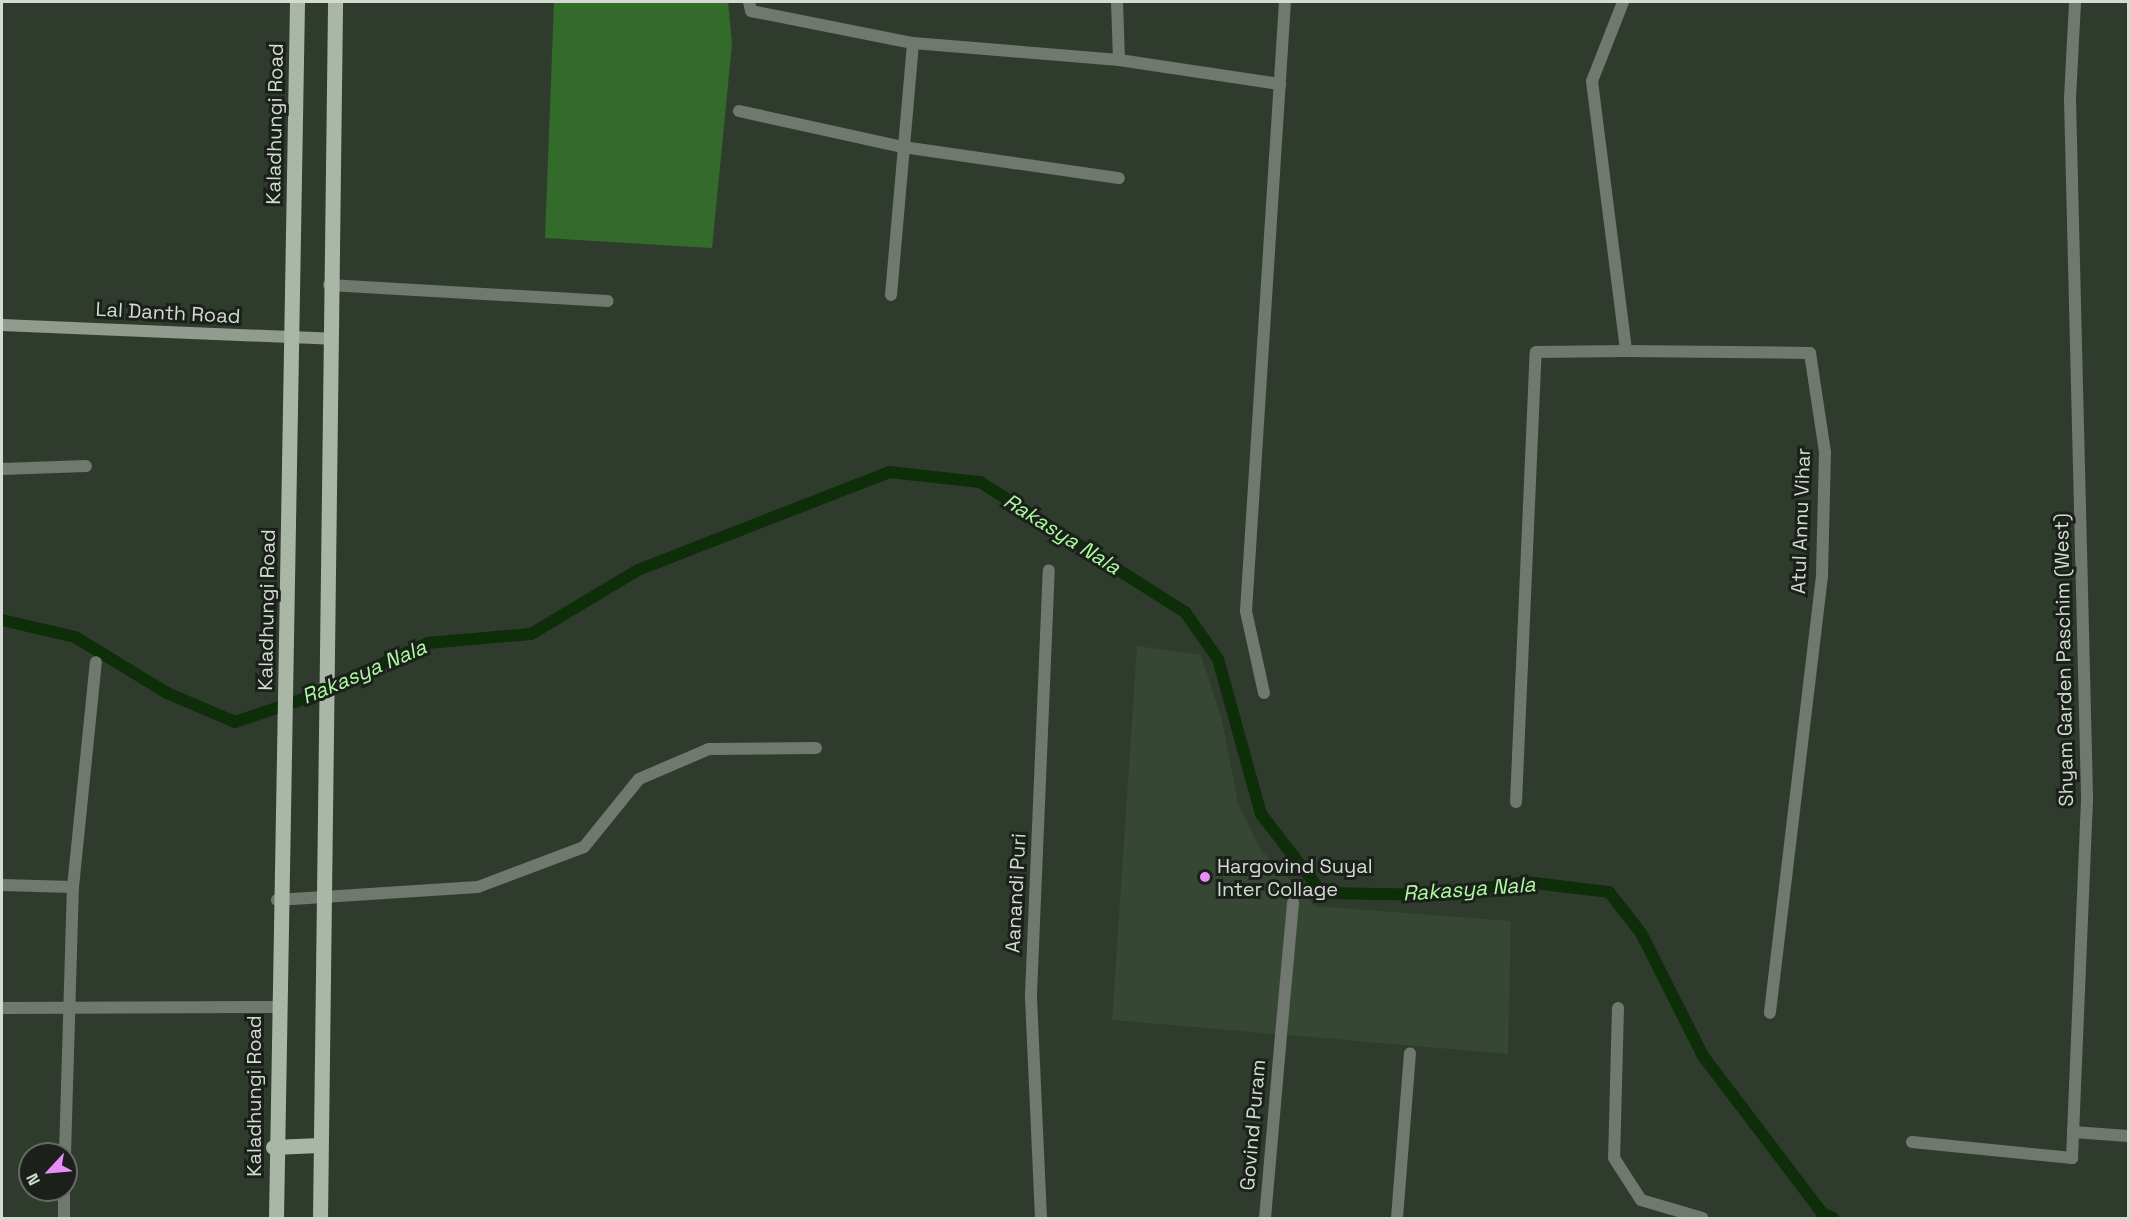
<!DOCTYPE html>
<html>
<head>
<meta charset="utf-8">
<style>
  body { margin:0 }
  #map { position:relative; width:2130px; height:1220px; overflow:hidden; background:#2f3c2d; font-family:"Space Grotesk",sans-serif }
  div>[style] { position:absolute }
  [style*='--x'] { left:calc(var(--x)*1px); top:calc(var(--y)*1px); width:calc(var(--w)*1px); rotate:calc(var(--a)*1deg) }
  .built>* { inset:0; background:#364733 }
  .green>* { inset:0; background:#336b2a }
  .stream>* { height:12px; margin:-6px; padding:0 6px; transform-origin:6px; border-radius:6px; background:#0e2d09 }
  .lane>* { height:12px; margin:-6px; padding:0 6px; transform-origin:6px; border-radius:6px; background:#717870 }
  .street>* { height:12px; margin:-6px; padding:0 6px; transform-origin:6px; border-radius:6px; background:#717870 }
  .secondary>* { height:12px; margin:-6px; padding:0 6px; transform-origin:6px; border-radius:6px; background:#919c8f }
  .primary>* { height:15px; margin:-7.5px; padding:0 7.5px; transform-origin:7.5px; border-radius:7.5px; background:#aab7a7 }
  .dots>* { width:16px; height:16px; translate:-50% -50%; box-sizing:border-box; border:3px solid #1b211a; border-radius:50% }
  span { translate:-50% -50%; white-space:nowrap; text-align:center; line-height:1.15; -webkit-text-stroke:6px #1b211a; paint-order:stroke }
  .street-label { font-size:20px; color:#d3dbd2 }
  .poi-label { font-size:20px; color:#d3dbd2 }
  .left { translate:0 -50%; text-align:left }
  .water-label { font-size:21px; color:#abfc9e; font-style:italic }
  .frame { position:absolute; inset:0; border:3px solid #d3dbd2; pointer-events:none }
  .north { position:absolute; left:18px; top:1142px; width:60px; height:60px; box-sizing:border-box; background:#1b211a; border:2px solid #656b64; border-radius:50%; rotate:244deg; font-size:16px; font-weight:700; line-height:24px; text-align:center; color:#d3dbd2 }
  .north::after { content:''; display:block; margin:auto; width:21px; height:27px; background:#ea8dfc; clip-path:polygon(50% 0,100% 100%,50% 72%,0 100%) }
</style>
</head>
<body>
<div id="map">
  <div class="built">
    <i style="clip-path:polygon(1137px 646px,1201px 655px,1222px 720px,1238px 803px,1260px 849px,1315px 906px,1511px 921px,1508px 1054px,1112px 1020px)"></i>
  </div>
  <div class="green">
    <i style="clip-path:polygon(554px 2px,728px 2px,732px 44px,712px 248px,545px 238px)"></i>
  </div>
  <div class="stream">
    <i style="--x:2;--y:620;--w:75;--a:13.1"></i>
    <i style="--x:75;--y:637;--w:108;--a:31.3"></i>
    <i style="--x:167;--y:693;--w:74;--a:23.1"></i>
    <i style="--x:235;--y:722;--w:75;--a:-18.7"></i>
    <i style="--x:306;--y:698;--w:134;--a:-24.3"></i>
    <i style="--x:428;--y:643;--w:103;--a:-5"></i>
    <i style="--x:531;--y:634;--w:125;--a:-30.9"></i>
    <i style="--x:638;--y:570;--w:269;--a:-21.3"></i>
    <i style="--x:889;--y:472;--w:92;--a:6.3"></i>
    <i style="--x:980;--y:482;--w:243;--a:32.4"></i>
    <i style="--x:1185;--y:612;--w:57;--a:54.9"></i>
    <i style="--x:1218;--y:659;--w:161;--a:74.5"></i>
    <i style="--x:1261;--y:814;--w:100;--a:52.3"></i>
    <i style="--x:1322;--y:893;--w:117;--a:1"></i>
    <i style="--x:1439;--y:895;--w:88;--a:-8.5"></i>
    <i style="--x:1526;--y:882;--w:84;--a:6.9"></i>
    <i style="--x:1609;--y:892;--w:52;--a:52"></i>
    <i style="--x:1641;--y:933;--w:138;--a:63.2"></i>
    <i style="--x:1703;--y:1056;--w:197;--a:52.8"></i>
    <i style="--x:1822;--y:1213;--w:12;--a:24"></i>
  </div>
  <div class="lane">
    <i style="--x:329;--y:285;--w:279;--a:3.3"></i>
    <i style="--x:277;--y:900;--w:201;--a:-3.7"></i>
    <i style="--x:478;--y:887;--w:113;--a:-20.7"></i>
    <i style="--x:584;--y:847;--w:87;--a:-51"></i>
    <i style="--x:639;--y:779;--w:76;--a:-23.2"></i>
    <i style="--x:709;--y:749;--w:107;--a:-0.5"></i>
    <i style="--x:1281;--y:1035;--w:133;--a:-84.8"></i>
  </div>
  <div class="street">
    <i style="--x:749;--y:2;--w:9;--a:77"></i>
    <i style="--x:751;--y:11;--w:165;--a:11.2"></i>
    <i style="--x:913;--y:43;--w:207;--a:4.7"></i>
    <i style="--x:1119;--y:60;--w:163;--a:8.5"></i>
    <i style="--x:1117;--y:2;--w:58;--a:88"></i>
    <i style="--x:1623;--y:2;--w:85;--a:111.4"></i>
    <i style="--x:1592;--y:81;--w:272;--a:82.8"></i>
    <i style="--x:1626;--y:351;--w:184;--a:0.6"></i>
    <i style="--x:1810;--y:353;--w:100;--a:81.4"></i>
    <i style="--x:1825;--y:452;--w:124;--a:91.4"></i>
    <i style="--x:1822;--y:576;--w:440;--a:96.8"></i>
    <i style="--x:739;--y:111;--w:168;--a:12.4"></i>
    <i style="--x:903;--y:147;--w:218;--a:8.2"></i>
    <i style="--x:891;--y:295;--w:253;--a:-85"></i>
    <i style="--x:2;--y:469;--w:84;--a:-2"></i>
    <i style="--x:1264;--y:693;--w:84;--a:-102.4"></i>
    <i style="--x:1246;--y:611;--w:610;--a:-86.34"></i>
    <i style="--x:1516;--y:802;--w:450;--a:-87.5"></i>
    <i style="--x:1536;--y:352;--w:90;--a:-0.6"></i>
    <i style="--x:2;--y:885;--w:71;--a:1.6"></i>
    <i style="--x:2;--y:1008;--w:274;--a:-0.2"></i>
    <i style="--x:1618;--y:1008;--w:150;--a:91.5"></i>
    <i style="--x:1614;--y:1158;--w:50;--a:57.3"></i>
    <i style="--x:1641;--y:1200;--w:64;--a:16.4"></i>
    <i style="--x:2073;--y:1132;--w:55;--a:4.2"></i>
    <i style="--x:1912;--y:1142;--w:161;--a:5.7"></i>
    <i style="--x:2072;--y:1158;--w:363;--a:-87.6"></i>
    <i style="--x:2087;--y:795;--w:697;--a:-91.4"></i>
    <i style="--x:2070;--y:98;--w:96;--a:-87"></i>
    <i style="--x:65;--y:1154;--w:267;--a:-88.3"></i>
    <i style="--x:73;--y:887;--w:226;--a:-84.2"></i>
    <i style="--x:64;--y:1218;--w:28;--a:-90"></i>
    <i style="--x:1041;--y:1218;--w:224;--a:-92.6"></i>
    <i style="--x:1031;--y:994;--w:424;--a:-87.6"></i>
    <i style="--x:1265;--y:1218;--w:184;--a:-85"></i>
    <i style="--x:1397;--y:1218;--w:165;--a:-85.5"></i>
  </div>
  <div class="secondary">
    <i style="--x:2;--y:325;--w:331;--a:2.4"></i>
  </div>
  <div class="primary">
    <i style="--x:273;--y:1147;--w:46;--a:-2.5"></i>
    <i style="--x:276;--y:1218;--w:1216;--a:-89.01"></i>
    <i style="--x:320;--y:1218;--w:1216;--a:-89.29"></i>
  </div>
  <div class="dots">
    <i style="left:1205px;top:877px;background:#ea8dfc"></i>
  </div>
  <div class="street-label">
    <span style="left:275px;top:124px;rotate:-89deg">Kaladhungi Road</span>
    <span style="left:168px;top:313px;rotate:3deg">Lal Danth Road</span>
    <span style="left:1801px;top:521px;rotate:-88deg">Atul Annu Vihar</span>
    <span style="left:267px;top:610px;rotate:-89deg">Kaladhungi Road</span>
    <span style="left:2064px;top:660px;rotate:-91deg">Shyam Garden Paschim (West)</span>
    <span style="left:1016px;top:893px;rotate:-87deg">Aanandi Puri</span>
    <span style="left:254px;top:1096px;rotate:-90deg">Kaladhungi Road</span>
    <span style="left:1253px;top:1125px;rotate:-85deg">Govind Puram</span>
  </div>
  <div class="poi-label">
    <span class="left" style="left:1217px;top:878px">Hargovind Suyal<br>Inter Collage</span>
  </div>
  <div class="water-label">
    <span style="left:1062px;top:534px;rotate:32deg">Rakasya Nala</span>
    <span style="left:364px;top:672px;rotate:-23deg">Rakasya Nala</span>
    <span style="left:1469px;top:889px;rotate:-4deg">Rakasya Nala</span>
  </div>
  <div class="frame"></div>
  <div class="north">N</div>
</div>
</body>
</html>
